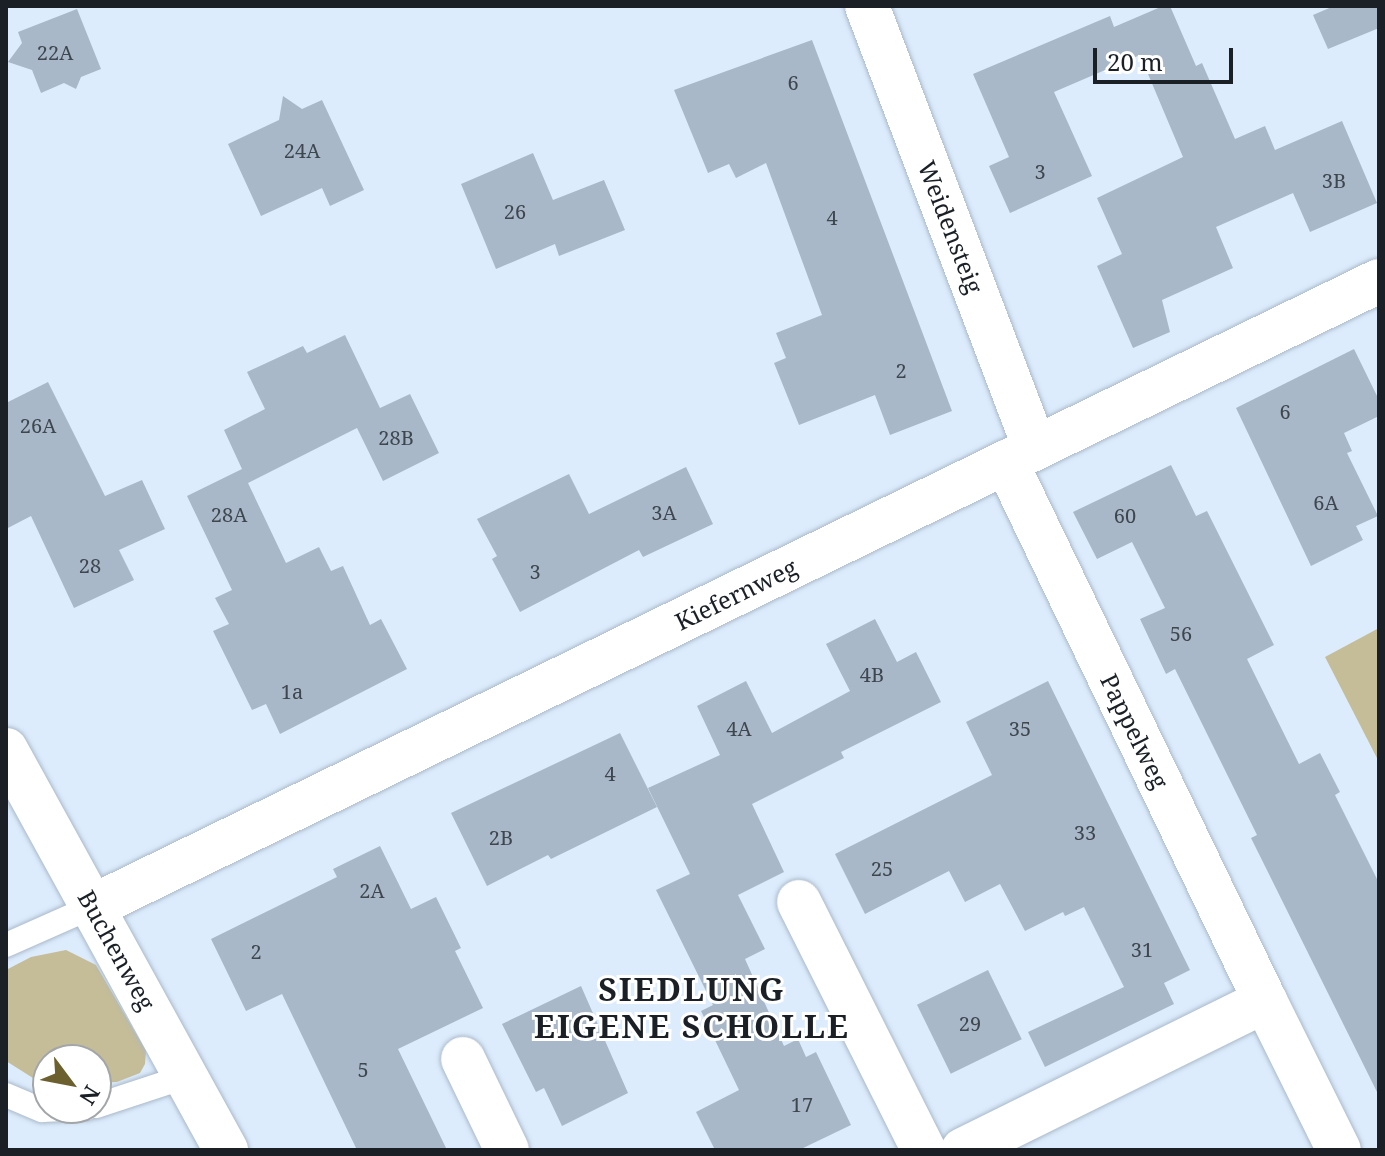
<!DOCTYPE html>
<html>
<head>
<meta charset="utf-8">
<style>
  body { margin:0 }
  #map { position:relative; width:1385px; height:1156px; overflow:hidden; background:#dcecfd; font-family:"Noto Serif",serif }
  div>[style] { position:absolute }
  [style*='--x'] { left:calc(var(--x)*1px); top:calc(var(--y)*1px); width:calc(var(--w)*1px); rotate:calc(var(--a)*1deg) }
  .green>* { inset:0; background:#c5bd98 }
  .building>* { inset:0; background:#a8b8c8; transform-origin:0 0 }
  .roads { filter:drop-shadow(0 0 2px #aab9c9) drop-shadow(0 0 2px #aab9c9) }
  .service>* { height:24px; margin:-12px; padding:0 12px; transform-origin:12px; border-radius:12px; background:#fff }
  .minor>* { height:44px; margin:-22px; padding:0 22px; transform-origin:22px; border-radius:22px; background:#fff }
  span { translate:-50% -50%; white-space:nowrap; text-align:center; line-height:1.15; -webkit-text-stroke:6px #fff; paint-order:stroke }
  .number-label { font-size:20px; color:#3e464e }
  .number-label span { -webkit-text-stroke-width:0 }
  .street-label { font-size:24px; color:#1a2026 }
  .district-label { font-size:32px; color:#1a2026; font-weight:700; letter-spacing:2px }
  .frame { position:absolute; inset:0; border:8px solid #1a2026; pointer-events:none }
  .north { position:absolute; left:32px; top:1044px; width:80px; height:80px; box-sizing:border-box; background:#fff; border:2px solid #a3a6a8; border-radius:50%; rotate:122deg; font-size:22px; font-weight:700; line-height:32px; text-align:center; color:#1a2026 }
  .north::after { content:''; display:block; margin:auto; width:28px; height:36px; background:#6c612e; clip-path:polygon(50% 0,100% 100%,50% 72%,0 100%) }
  .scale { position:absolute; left:1093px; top:48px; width:140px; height:36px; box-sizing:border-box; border:4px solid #1a2026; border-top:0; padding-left:10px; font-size:24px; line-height:28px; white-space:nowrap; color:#1a2026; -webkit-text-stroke:6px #fff; paint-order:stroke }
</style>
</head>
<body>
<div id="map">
  <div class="green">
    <i style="clip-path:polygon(1379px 628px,1379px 762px,1325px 657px)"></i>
    <i style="clip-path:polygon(66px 950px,96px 965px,146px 1051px,145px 1064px,140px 1073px,117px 1082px,96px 1083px,96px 1060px,48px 1060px,48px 1081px,33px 1078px,6px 1061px,6px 970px,31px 957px)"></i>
  </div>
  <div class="building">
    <i style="clip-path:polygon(1163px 6px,1170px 6px,1196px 66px,1202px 63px,1235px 139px,1265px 126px,1275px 150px,1342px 121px,1377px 203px,1310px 232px,1293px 193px,1216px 227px,1233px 268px,1162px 300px,1170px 332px,1133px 348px,1097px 266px,1122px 254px,1097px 198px,1183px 157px,1140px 55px,1054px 92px,1092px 176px,1010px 213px,989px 166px,1009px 157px,973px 74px,1110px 16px,1114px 27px)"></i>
    <i style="clip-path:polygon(1334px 6px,1379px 6px,1379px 28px,1328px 49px,1313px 15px)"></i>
    <i style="clip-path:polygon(77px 9px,101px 69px,81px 77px,76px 89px,64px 83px,41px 93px,32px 70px,8px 62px,22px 43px,18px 32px)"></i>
    <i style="clip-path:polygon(812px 40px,952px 411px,890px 435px,875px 395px,799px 425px,774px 363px,786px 358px,776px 333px,822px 315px,766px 163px,736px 178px,729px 164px,708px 173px,674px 90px)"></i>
    <i style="clip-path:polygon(283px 96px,302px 109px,322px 100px,364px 190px,330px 206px,322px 188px,261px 216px,228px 144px,279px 120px)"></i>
    <i style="clip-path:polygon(533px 153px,553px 200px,604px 180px,625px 230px,559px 256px,555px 244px,496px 269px,461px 184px)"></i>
    <i style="clip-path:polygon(345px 335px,380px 408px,410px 394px,439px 453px,383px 481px,357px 428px,248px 483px,286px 563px,319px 547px,331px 571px,343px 566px,370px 625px,381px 619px,407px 669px,280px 734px,266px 704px,252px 710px,213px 631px,229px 624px,215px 598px,232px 590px,187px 496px,242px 469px,224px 430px,265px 409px,247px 372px,303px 346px,307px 353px)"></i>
    <i style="clip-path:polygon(1354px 349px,1379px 400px,1379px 416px,1344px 433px,1352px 451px,1347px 453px,1378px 516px,1356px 526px,1363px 540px,1311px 566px,1236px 408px)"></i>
    <i style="clip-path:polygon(48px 382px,105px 496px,142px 480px,165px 529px,119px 550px,134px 580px,74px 608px,31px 516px,6px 529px,6px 403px)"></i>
    <i style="clip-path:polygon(1171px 465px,1196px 516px,1207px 511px,1274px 645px,1247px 659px,1299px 764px,1320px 753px,1340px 792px,1335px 795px,1379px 883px,1379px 1096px,1251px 838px,1257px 835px,1175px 669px,1166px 674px,1140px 619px,1165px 608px,1132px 542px,1097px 559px,1073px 512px)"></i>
    <i style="clip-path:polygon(686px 467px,713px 524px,643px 557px,639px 550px,520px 612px,492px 559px,497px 556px,477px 519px,569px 474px,589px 514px)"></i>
    <i style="clip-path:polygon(875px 619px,897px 662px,916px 652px,941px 702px,841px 752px,844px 758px,752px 804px,784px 872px,738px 895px,765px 949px,745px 959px,784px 1046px,798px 1039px,806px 1057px,816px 1052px,851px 1125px,799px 1150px,715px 1150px,696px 1112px,739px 1090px,701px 1011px,713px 1005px,656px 890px,690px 874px,648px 788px,720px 755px,697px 706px,746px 681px,772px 733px,850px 691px,826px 644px)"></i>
    <i style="clip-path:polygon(1048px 681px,1190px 970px,1164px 983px,1174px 1004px,1045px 1067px,1028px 1032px,1124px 987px,1084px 907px,1065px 916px,1063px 912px,1025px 931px,1000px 884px,965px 902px,949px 871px,865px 914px,835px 854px,992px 775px,966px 722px)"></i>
    <i style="clip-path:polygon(620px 733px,657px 807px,551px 859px,548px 855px,487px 886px,451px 813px)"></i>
    <i style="clip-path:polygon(380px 846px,411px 909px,436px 897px,461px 948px,455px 951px,483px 1008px,398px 1049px,447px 1150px,357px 1150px,282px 994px,246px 1011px,211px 939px,337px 877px,333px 869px)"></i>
    <i style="left:988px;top:970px;width:77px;height:79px;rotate:64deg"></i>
    <i style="clip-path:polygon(581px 986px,628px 1093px,562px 1126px,544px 1088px,536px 1092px,502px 1024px)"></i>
  </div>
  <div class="roads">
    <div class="service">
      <i style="--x:6;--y:945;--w:96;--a:-23.9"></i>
      <i style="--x:6;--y:1095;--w:39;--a:23"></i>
      <i style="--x:42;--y:1110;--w:45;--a:-2.5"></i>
      <i style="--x:96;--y:1106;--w:96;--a:-18.2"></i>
    </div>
    <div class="minor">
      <i style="--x:867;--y:6;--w:473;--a:69.2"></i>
      <i style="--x:6;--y:750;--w:457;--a:61.2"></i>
      <i style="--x:799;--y:902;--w:278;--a:63.3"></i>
      <i style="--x:94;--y:906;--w:1429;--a:-25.94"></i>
      <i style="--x:1265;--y:1001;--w:166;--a:63.6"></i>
      <i style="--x:463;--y:1059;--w:101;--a:64.2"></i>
      <i style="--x:963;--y:1150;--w:337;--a:-26.3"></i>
      <i style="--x:1265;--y:1001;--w:598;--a:-115.67"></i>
    </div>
  </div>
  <div class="number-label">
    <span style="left:55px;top:52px">22A</span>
    <span style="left:793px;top:82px">6</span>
    <span style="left:302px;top:150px">24A</span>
    <span style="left:1040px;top:171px">3</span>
    <span style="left:1334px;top:180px">3B</span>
    <span style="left:515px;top:211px">26</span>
    <span style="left:832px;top:217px">4</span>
    <span style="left:901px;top:370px">2</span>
    <span style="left:1285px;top:411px">6</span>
    <span style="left:38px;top:425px">26A</span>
    <span style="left:396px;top:437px">28B</span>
    <span style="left:1326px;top:502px">6A</span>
    <span style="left:664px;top:512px">3A</span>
    <span style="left:229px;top:514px">28A</span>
    <span style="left:1125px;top:515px">60</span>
    <span style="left:90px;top:565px">28</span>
    <span style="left:535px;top:571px">3</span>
    <span style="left:1181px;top:633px">56</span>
    <span style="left:872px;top:674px">4B</span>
    <span style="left:292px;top:691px">1a</span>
    <span style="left:739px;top:728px">4A</span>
    <span style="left:1020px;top:728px">35</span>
    <span style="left:610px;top:773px">4</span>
    <span style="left:1085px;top:832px">33</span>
    <span style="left:501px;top:837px">2B</span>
    <span style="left:882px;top:868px">25</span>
    <span style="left:372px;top:890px">2A</span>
    <span style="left:1142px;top:949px">31</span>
    <span style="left:256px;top:951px">2</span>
    <span style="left:970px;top:1023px">29</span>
    <span style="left:363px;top:1069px">5</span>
    <span style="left:802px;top:1104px">17</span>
  </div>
  <div class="street-label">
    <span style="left:951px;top:227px;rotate:69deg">Weidensteig</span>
    <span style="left:736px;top:594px;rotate:-26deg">Kiefernweg</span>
    <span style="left:1135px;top:731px;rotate:64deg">Pappelweg</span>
    <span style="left:117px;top:950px;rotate:61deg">Buchenweg</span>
  </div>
  <div class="district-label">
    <span style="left:692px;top:1008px">SIEDLUNG<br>EIGENE SCHOLLE</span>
  </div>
  <div class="frame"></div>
  <div class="north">N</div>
  <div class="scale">20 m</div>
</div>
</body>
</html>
